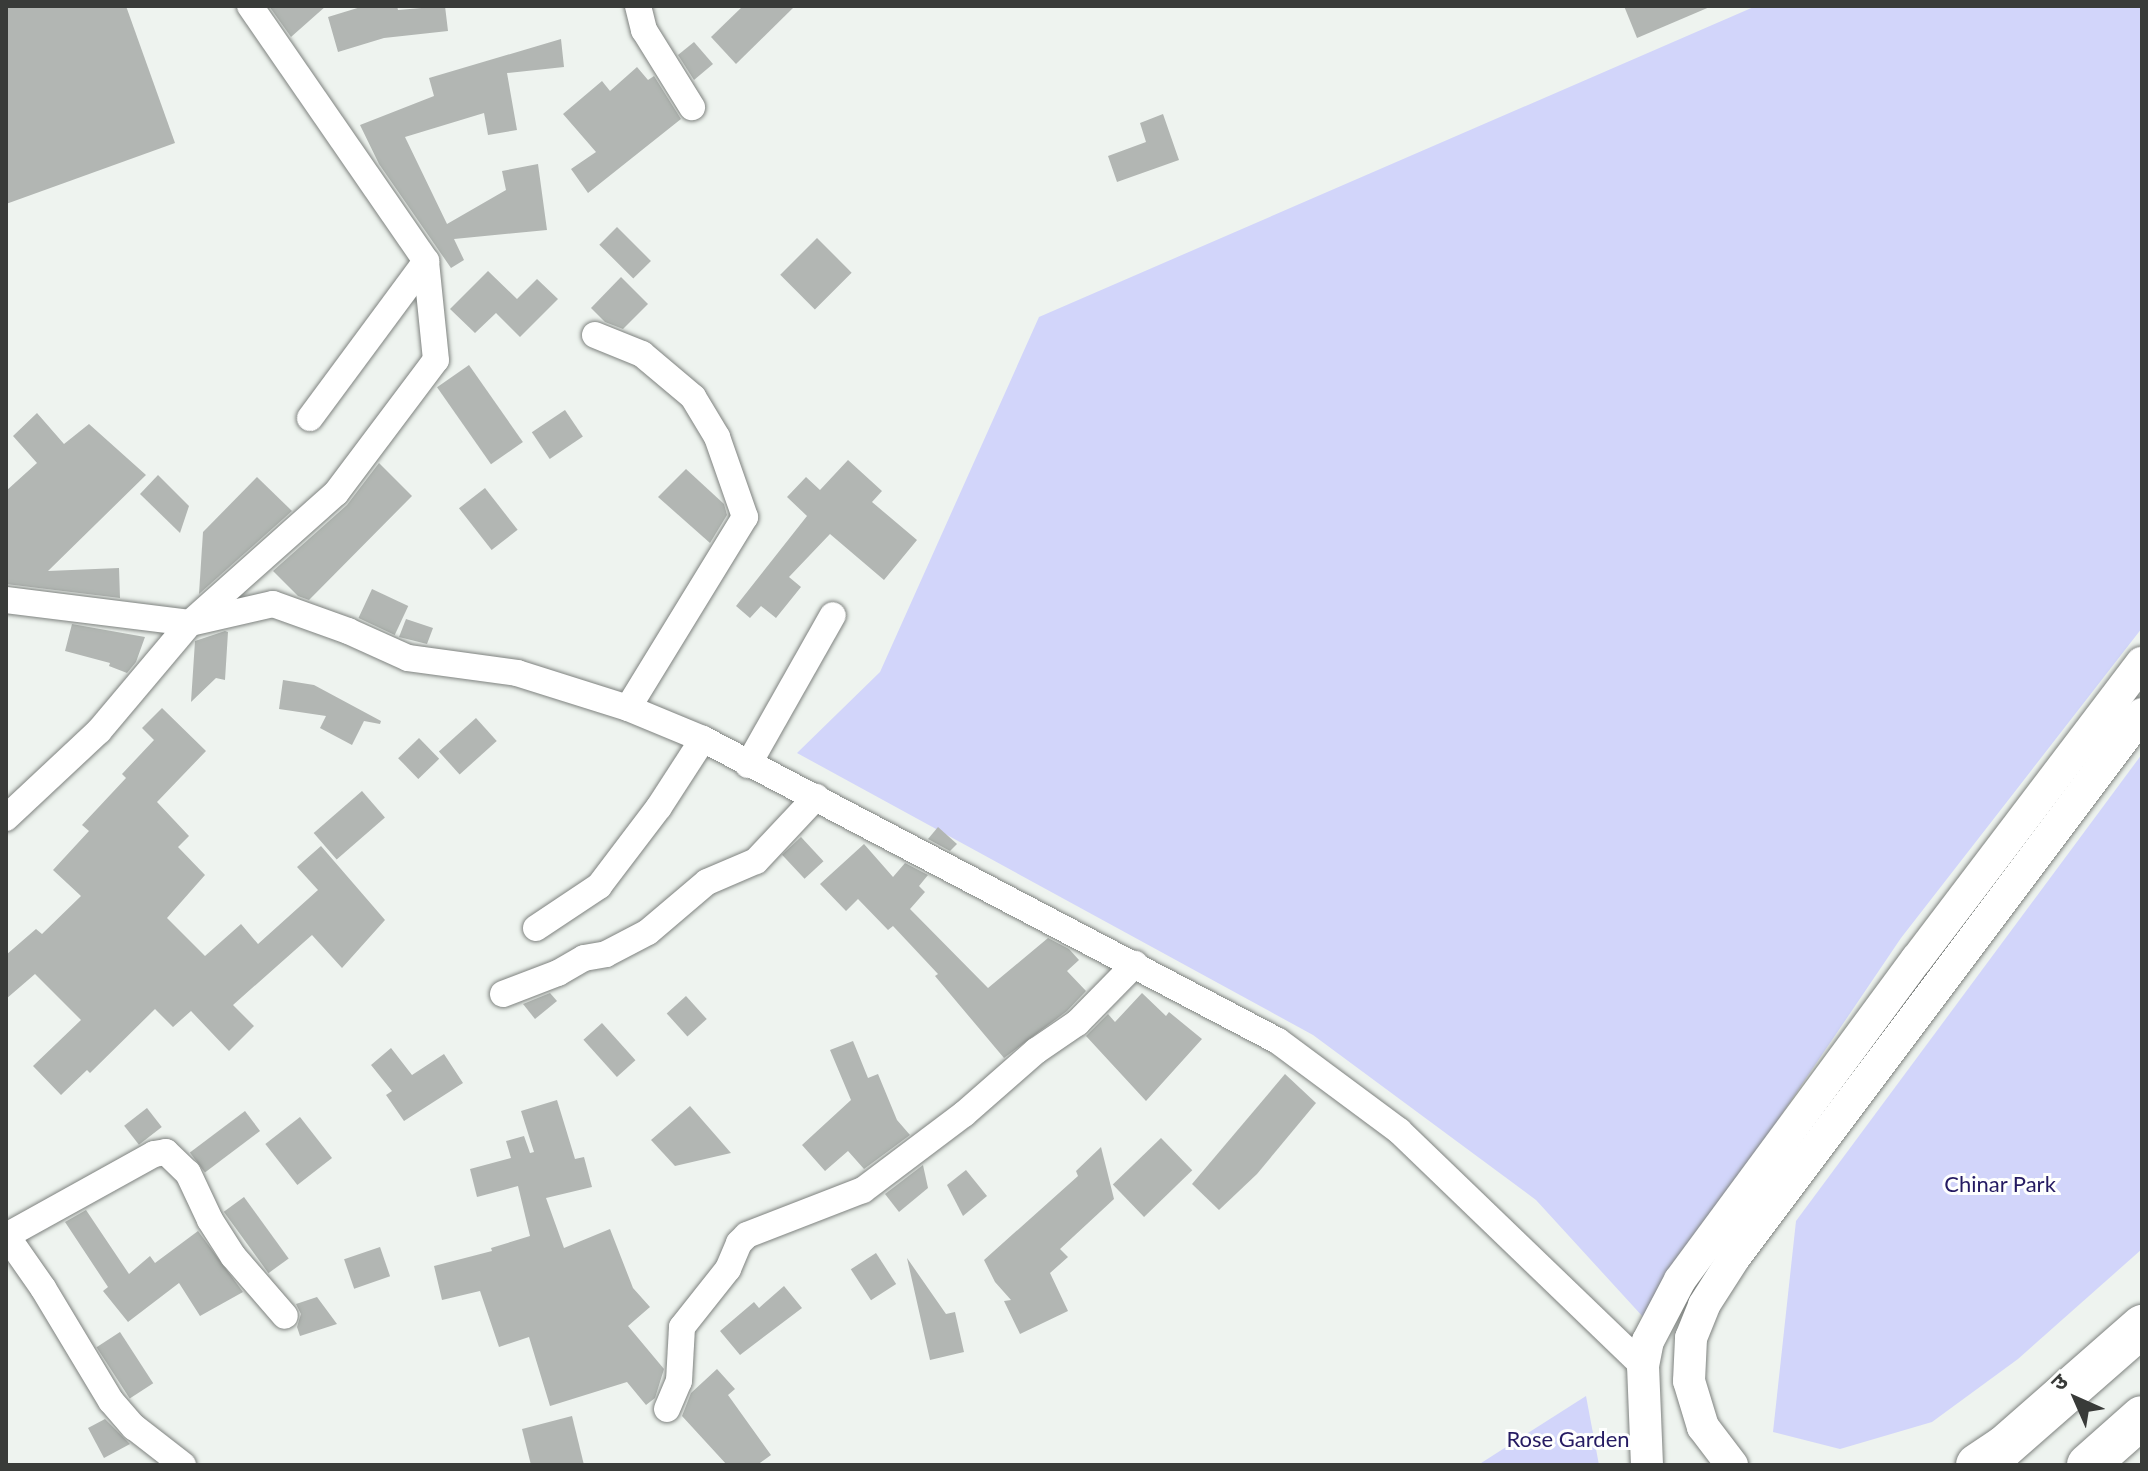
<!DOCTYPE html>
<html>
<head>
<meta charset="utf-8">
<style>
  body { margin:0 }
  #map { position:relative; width:2148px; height:1471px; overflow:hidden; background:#eef3ef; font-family:Lato,"Noto Sans Devanagari",sans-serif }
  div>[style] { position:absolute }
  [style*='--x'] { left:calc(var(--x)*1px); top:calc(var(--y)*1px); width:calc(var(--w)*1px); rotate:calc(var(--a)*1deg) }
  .green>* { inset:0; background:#d2d5fa }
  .building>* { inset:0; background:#b2b6b3; transform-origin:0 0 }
  .roads { filter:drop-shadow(0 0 2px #7e827f) drop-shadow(0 0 2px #7e827f) }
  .minor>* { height:26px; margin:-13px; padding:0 13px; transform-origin:13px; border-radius:13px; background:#fff }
  .tertiary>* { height:32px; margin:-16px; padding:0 16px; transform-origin:16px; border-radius:16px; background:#fff }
  .primary>* { height:42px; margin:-21px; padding:0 21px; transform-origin:21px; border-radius:21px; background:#fff }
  span { translate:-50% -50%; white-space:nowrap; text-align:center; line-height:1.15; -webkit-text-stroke:6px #fefffe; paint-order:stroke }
  .park-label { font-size:22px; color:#251b62 }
  .frame { position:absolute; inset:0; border:8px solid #393b39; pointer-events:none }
  .north { position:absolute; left:2036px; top:1359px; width:80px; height:80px; -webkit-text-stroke:6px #fefffe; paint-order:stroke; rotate:315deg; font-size:22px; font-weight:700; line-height:32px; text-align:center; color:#393b39 }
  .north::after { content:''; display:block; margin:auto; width:28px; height:36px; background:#393b39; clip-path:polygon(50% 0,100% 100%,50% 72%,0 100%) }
</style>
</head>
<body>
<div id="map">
  <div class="green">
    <i style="clip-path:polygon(1756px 6px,2142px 6px,2142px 628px,1901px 938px,1644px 1318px,1536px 1200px,1313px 1035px,797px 753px,880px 672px,1039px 317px)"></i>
    <i style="clip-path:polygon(2142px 754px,2142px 1249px,2018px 1359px,1932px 1422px,1840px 1449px,1773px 1432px,1796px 1221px)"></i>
    <i style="clip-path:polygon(1586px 1396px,1599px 1465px,1478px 1465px)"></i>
  </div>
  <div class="building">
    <i style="clip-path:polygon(6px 6px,126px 6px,175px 143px,6px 204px)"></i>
    <i style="clip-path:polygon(269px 6px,326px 6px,291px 37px)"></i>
    <i style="clip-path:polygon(364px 6px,397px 6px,398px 10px,445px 6px,448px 31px,384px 38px,338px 52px,328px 17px)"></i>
    <i style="clip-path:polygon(743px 6px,795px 6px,736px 64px,711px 37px)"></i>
    <i style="clip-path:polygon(1624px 6px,1712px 6px,1637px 38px)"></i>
    <i style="clip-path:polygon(561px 39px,564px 67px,507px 73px,517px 130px,488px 135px,484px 113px,405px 137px,447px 224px,506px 190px,502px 171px,538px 164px,547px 230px,454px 239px,464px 260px,451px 268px,379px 164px,360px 125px,434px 96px,429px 78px)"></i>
    <i style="clip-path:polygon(694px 42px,713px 64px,694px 80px,678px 55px)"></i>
    <i style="clip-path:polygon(637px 67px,648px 80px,654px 76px,681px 119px,588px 193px,571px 169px,596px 152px,563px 114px,602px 81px,610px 91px)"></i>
    <i style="clip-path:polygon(1163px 114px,1179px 160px,1117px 182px,1108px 156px,1146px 142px,1140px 123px)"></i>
    <i style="left:617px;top:227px;width:48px;height:25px;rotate:45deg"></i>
    <i style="left:817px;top:238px;width:49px;height:52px;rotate:45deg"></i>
    <i style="clip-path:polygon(488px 271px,517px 299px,537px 279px,558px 299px,520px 337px,496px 313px,475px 333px,450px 309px)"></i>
    <i style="clip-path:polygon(621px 277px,648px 304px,623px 329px,605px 322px,591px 308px)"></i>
    <i style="left:469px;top:365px;width:94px;height:39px;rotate:55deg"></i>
    <i style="left:565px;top:410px;width:32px;height:40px;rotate:56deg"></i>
    <i style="clip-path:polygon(37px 413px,64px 444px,89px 424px,146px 475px,48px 571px,119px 568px,120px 598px,6px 584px,6px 491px,37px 463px,13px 436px)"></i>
    <i style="clip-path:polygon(848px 460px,882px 491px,872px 502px,917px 540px,884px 580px,830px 534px,789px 577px,801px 587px,776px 618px,761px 606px,750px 618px,736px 606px,807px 516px,787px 497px,806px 477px,820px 490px)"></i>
    <i style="clip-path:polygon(379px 463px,412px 496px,309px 600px,298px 596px,273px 571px,347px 505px)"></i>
    <i style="clip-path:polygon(686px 469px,724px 504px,727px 515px,710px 543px,658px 497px)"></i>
    <i style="clip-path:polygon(158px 475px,189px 506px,180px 533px,140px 494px)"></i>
    <i style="clip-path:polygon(257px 477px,292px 511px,199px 594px,203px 532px)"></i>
    <i style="left:485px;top:488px;width:53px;height:33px;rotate:52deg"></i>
    <i style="left:372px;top:589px;width:40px;height:32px;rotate:25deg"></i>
    <i style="clip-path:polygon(406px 619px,433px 628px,427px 644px,399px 637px)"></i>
    <i style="clip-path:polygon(72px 624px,145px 637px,136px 662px,127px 673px,109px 666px,110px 663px,65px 651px)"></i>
    <i style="clip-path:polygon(225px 631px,228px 632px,225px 680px,216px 678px,191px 702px,195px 641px)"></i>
    <i style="clip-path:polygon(283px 680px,314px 685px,381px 721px,380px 724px,364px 721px,352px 745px,320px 728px,326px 716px,279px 709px)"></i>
    <i style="clip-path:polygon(162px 708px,206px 751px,157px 802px,189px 836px,178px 847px,205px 875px,167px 918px,205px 956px,241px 924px,258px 944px,318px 890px,297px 867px,321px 846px,385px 920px,342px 968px,312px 935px,233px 1005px,254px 1026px,229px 1051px,191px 1011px,173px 1027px,155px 1009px,90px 1073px,87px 1070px,61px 1095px,33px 1066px,81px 1020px,35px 974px,6px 999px,6px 955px,36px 929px,42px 934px,81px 896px,53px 870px,89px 831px,82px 825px,126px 778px,122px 774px,154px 740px,142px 728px)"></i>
    <i style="left:476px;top:718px;width:31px;height:50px;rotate:48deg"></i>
    <i style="left:419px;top:738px;width:29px;height:29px;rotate:46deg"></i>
    <i style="left:362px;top:791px;width:35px;height:64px;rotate:49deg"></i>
    <i style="clip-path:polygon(938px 827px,957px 844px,950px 851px,928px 839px)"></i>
    <i style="left:801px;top:837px;width:33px;height:26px;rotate:47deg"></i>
    <i style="clip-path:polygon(864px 844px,893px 877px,905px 863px,928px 875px,919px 886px,925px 892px,910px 909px,988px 988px,1048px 938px,1069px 949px,1079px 960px,1067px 971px,1086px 991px,1067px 1011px,1004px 1058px,935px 976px,938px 974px,893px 926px,888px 930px,858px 899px,846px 911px,820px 884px)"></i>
    <i style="clip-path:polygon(550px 993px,557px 1001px,535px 1019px,523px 1004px)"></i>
    <i style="clip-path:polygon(1142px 993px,1166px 1016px,1169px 1012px,1202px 1039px,1146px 1101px,1086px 1036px,1108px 1014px,1115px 1022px)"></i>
    <i style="left:686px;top:996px;width:31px;height:26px;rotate:48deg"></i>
    <i style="left:602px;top:1023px;width:50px;height:25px;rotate:48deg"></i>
    <i style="clip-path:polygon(853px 1041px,868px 1078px,878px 1074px,897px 1120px,910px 1135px,864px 1169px,848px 1151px,825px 1171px,802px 1145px,851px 1100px,830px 1050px)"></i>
    <i style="clip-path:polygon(391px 1048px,412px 1075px,444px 1054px,463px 1083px,404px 1121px,386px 1095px,392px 1091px,371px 1065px)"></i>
    <i style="clip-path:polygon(1285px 1074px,1316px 1103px,1257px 1174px,1219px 1210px,1192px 1184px)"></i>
    <i style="clip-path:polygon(557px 1100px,575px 1159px,584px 1157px,592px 1187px,546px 1198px,564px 1248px,610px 1229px,633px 1288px,650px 1307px,628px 1326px,664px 1369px,655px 1398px,646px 1405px,627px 1382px,550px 1406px,529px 1337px,499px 1347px,480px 1291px,442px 1300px,434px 1266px,492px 1251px,491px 1248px,530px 1236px,518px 1186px,477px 1197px,470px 1169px,511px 1158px,506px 1141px,524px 1136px,530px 1153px,534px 1152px,521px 1111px)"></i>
    <i style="clip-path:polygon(690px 1106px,731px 1153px,675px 1166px,651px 1140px)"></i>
    <i style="left:147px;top:1108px;width:24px;height:29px;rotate:52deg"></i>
    <i style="left:245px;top:1111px;width:25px;height:69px;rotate:53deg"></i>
    <i style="left:300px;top:1117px;width:52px;height:44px;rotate:52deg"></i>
    <i style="left:1161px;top:1138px;width:45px;height:67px;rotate:46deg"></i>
    <i style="clip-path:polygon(1101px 1147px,1114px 1199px,1060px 1249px,1068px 1257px,1050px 1273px,1068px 1311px,1020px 1334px,1004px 1301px,1011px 1300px,995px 1282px,984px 1260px,1078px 1176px,1076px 1171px)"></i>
    <i style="clip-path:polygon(923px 1165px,928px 1188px,899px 1212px,885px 1194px)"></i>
    <i style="clip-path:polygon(966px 1170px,987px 1196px,963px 1216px,947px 1185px)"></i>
    <i style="left:244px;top:1197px;width:76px;height:25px;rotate:54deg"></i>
    <i style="clip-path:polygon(86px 1210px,129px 1274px,150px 1256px,155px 1263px,198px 1231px,243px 1292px,200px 1316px,179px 1283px,128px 1322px,103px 1291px,108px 1287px,65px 1222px)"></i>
    <i style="left:380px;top:1247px;width:31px;height:38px;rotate:71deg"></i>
    <i style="left:876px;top:1253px;width:37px;height:30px;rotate:57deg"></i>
    <i style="clip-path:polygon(907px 1258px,946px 1314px,955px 1312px,964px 1352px,930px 1360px)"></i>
    <i style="clip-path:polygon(784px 1286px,802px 1308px,740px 1355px,720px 1331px,754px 1302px,759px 1308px)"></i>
    <i style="clip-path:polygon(317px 1297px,337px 1324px,300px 1336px,297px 1327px,301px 1314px,296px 1304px)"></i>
    <i style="left:120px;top:1332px;width:61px;height:28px;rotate:57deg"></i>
    <i style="clip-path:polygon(717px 1369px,735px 1389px,728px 1395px,771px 1455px,757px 1465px,727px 1465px,682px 1416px,691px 1393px)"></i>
    <i style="clip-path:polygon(572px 1416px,584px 1465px,531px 1465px,522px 1429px)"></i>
    <i style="clip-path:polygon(105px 1419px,130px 1444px,104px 1458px,88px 1428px)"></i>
  </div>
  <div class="roads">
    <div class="minor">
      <i style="--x:638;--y:6;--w:25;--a:76"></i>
      <i style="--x:644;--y:30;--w:91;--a:58.1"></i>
      <i style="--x:595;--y:335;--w:51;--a:22"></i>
      <i style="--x:642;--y:354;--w:67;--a:40.1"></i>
      <i style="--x:693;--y:397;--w:47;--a:59"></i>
      <i style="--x:717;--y:437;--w:85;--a:70.7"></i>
      <i style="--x:745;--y:517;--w:224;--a:121.5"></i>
      <i style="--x:310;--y:418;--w:195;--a:-53.5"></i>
      <i style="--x:6;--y:600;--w:185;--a:7.1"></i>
      <i style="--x:190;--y:623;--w:85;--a:-12.9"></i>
      <i style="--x:273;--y:604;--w:80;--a:19.8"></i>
      <i style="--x:348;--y:631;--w:66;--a:24.2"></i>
      <i style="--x:408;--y:658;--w:110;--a:7.8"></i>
      <i style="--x:517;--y:673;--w:116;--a:17.5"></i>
      <i style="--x:628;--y:708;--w:81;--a:22.5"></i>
      <i style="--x:703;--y:739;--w:649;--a:27.71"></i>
      <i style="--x:1278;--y:1041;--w:151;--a:36.6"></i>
      <i style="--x:1399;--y:1131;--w:339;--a:43.9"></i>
      <i style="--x:748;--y:765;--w:172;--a:-60.5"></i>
      <i style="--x:6;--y:818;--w:127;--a:-43.1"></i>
      <i style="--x:99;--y:731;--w:141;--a:-49.9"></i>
      <i style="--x:190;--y:623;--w:195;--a:-41.7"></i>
      <i style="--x:336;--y:493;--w:166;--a:-53.1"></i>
      <i style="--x:436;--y:360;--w:100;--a:-95.8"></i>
      <i style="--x:426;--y:261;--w:310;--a:-124.6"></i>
      <i style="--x:536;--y:928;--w:76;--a:-33.7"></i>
      <i style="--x:599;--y:886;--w:99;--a:-52.8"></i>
      <i style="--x:659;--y:807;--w:81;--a:-57.1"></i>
      <i style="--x:503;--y:994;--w:59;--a:-20.9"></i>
      <i style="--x:558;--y:973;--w:30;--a:-30"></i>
      <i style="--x:584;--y:958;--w:22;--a:-10"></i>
      <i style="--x:606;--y:954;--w:47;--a:-27.6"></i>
      <i style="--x:648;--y:932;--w:77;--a:-40.3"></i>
      <i style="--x:707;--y:882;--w:53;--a:-23.2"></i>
      <i style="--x:756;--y:861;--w:88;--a:-46.8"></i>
      <i style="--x:6;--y:1235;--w:65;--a:55.1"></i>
      <i style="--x:43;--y:1288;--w:132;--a:59"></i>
      <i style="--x:111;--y:1401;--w:35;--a:49"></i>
      <i style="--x:134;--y:1427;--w:62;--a:37.8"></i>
      <i style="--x:6;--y:1236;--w:169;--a:-29"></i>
      <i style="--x:154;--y:1154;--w:12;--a:-9"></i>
      <i style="--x:166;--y:1152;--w:30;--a:44"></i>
      <i style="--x:188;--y:1173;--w:52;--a:64.9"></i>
      <i style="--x:210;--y:1220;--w:43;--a:57.4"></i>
      <i style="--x:233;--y:1256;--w:79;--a:49.1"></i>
      <i style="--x:667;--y:1409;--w:30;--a:-67"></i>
      <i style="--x:679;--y:1381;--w:54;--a:-86.8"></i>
      <i style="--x:682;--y:1327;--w:74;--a:-51.6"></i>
      <i style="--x:728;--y:1269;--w:28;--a:-67"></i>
      <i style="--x:739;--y:1243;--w:11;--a:-45"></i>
      <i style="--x:747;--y:1235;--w:124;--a:-21.2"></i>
      <i style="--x:863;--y:1190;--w:126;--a:-37"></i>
      <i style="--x:964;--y:1114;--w:96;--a:-41.2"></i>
      <i style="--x:1036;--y:1051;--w:50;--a:-34.3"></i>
      <i style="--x:1077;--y:1023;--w:83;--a:-45.5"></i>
    </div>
    <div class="tertiary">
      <i style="--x:1647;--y:1465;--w:99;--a:-92.3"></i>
      <i style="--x:1643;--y:1366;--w:25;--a:-79"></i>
      <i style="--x:1648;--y:1341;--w:69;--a:-62.3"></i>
      <i style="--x:1680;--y:1280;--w:399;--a:-53.6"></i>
      <i style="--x:1917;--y:959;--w:372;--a:-52.8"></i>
      <i style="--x:1732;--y:1465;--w:48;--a:-127.3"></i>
      <i style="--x:1703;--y:1427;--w:48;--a:-106.9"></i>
      <i style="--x:1689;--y:1381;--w:43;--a:-87.3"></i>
      <i style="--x:1691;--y:1338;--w:35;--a:-68"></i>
      <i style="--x:1704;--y:1305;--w:56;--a:-57.4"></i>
      <i style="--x:1734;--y:1258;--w:680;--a:-53.13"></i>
    </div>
    <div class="primary">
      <i style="--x:1977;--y:1465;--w:32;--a:-34"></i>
      <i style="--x:2004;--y:1447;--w:184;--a:-41.2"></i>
      <i style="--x:2088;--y:1465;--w:72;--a:-41.6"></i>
    </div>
  </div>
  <div class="park-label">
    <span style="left:2000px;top:1184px">Chinar Park</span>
    <span style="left:1568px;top:1439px">Rose Garden</span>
  </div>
  <div class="frame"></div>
  <div class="north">उ</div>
</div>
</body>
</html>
